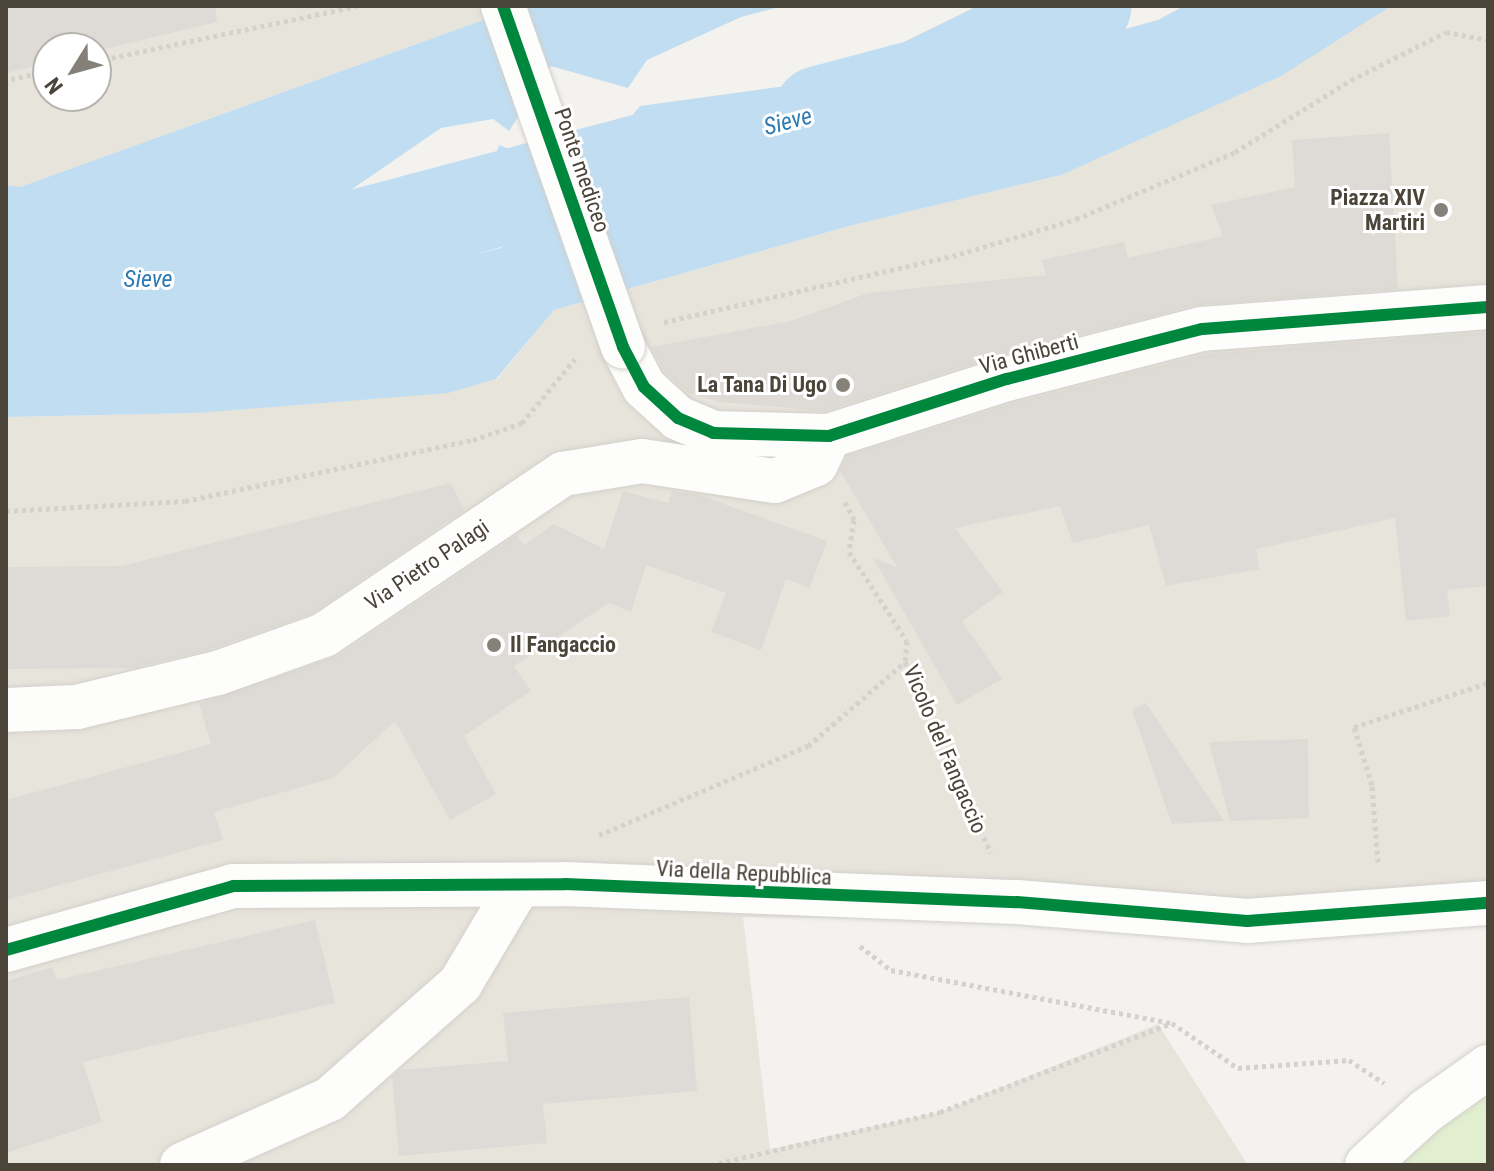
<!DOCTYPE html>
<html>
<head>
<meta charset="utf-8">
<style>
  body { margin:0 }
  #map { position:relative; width:1494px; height:1171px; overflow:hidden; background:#f4f2ee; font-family:"Roboto Condensed",sans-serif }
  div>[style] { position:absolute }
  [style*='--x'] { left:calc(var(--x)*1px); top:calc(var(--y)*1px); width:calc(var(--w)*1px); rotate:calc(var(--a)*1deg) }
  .residential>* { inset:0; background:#e7e4dc }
  .green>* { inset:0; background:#e1eecf }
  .water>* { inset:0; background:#c0ddf1 }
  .river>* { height:94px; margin:-47px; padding:0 47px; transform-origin:47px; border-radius:47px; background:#c0ddf1 }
  .building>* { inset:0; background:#dedbd6 }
  .path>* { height:5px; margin-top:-2.5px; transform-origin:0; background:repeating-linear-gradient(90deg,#d3d2cc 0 4px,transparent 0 8px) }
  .roads { filter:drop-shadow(0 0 2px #d2d0cb) drop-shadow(0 0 2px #d2d0cb) }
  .street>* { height:44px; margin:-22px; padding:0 22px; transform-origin:22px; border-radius:22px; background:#fdfdfc }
  .bridges { filter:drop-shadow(0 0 2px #d2d0cb) drop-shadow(0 0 2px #d2d0cb) }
  .street-bridge>* { height:44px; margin:-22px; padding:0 22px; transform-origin:22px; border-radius:22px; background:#fdfdfc }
  .cycleway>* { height:12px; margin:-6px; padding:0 6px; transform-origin:6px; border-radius:6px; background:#00873e }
  .dots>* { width:22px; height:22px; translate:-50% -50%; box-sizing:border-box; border:4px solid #fff; border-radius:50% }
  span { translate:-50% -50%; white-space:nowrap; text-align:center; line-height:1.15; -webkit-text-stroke:6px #fff; paint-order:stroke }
  .street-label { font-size:22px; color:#4b4439 }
  .poi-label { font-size:22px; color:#4b4439; font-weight:700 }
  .right { translate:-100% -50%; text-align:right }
  .left { translate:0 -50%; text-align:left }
  .water-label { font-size:24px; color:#2e7ab2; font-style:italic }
  .frame { position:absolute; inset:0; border:8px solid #4b4439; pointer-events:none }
  .north { position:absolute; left:32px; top:32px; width:80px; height:80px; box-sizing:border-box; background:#fff; border:2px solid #b7b4b0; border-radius:50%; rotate:233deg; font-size:22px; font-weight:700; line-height:32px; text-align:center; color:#4b4439 }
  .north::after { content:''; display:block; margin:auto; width:28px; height:36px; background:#868178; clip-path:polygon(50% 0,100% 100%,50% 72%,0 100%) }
</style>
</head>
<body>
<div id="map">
  <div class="residential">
    <i style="clip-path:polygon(evenodd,6px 6px,522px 6px,20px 187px,6px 185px,6px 6px,48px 48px,96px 48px,96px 96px,48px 96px,48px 48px)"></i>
    <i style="clip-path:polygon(1391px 6px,1488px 6px,1488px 914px,1425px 924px,743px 917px,770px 1149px,940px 1112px,1158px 1024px,1248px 1165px,6px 1165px,6px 417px,196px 413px,497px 379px,554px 310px,849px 226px,1061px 175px)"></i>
  </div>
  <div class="green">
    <i style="clip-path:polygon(1488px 1083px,1488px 1165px,1390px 1165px)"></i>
  </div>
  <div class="water">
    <i style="clip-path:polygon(522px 6px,783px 6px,741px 17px,647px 60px,628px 88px,551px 66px,509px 131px,493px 119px,441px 128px,332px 203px,272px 230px,312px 268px,328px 272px,370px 273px,405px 267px,417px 257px,458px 258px,501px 248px,532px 228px,529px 205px,489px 176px,499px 145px,581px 178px,640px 106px,911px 69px,950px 77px,1158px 20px,1184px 6px,1391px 6px,1281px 76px,1061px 175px,849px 226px,554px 310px,496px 379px,448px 393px,196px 413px,6px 417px,6px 185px,20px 187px)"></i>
  </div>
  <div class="river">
    <i style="--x:820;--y:113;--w:105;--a:-15"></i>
    <i style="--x:921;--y:86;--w:182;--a:-26.1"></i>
    <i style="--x:6;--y:273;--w:310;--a:-4.6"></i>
    <i style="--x:315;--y:248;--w:337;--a:-14.9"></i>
  </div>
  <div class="building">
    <i style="clip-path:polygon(6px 6px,215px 6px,217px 22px,96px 51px,48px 48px,48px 63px,6px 73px)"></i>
    <i style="clip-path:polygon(1389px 133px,1398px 289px,1196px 305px,1001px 355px,825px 411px,720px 402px,688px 393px,664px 371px,651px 347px,791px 321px,868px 293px,1046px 275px,1042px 260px,1124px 242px,1128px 258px,1223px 236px,1211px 205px,1295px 187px,1292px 140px)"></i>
    <i style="clip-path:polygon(1488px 332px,1488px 586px,1447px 590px,1450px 616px,1406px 621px,1395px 518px,1256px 549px,1259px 569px,1166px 586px,1149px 525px,1073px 543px,1060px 506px,955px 528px,1003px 592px,962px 621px,1002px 679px,957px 705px,873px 558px,897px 567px,840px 471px,847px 456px,1014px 403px,1206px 354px)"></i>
    <i style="clip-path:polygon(451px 483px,464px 510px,313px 613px,211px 649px,133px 668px,6px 669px,6px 567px,121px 566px)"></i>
    <i style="clip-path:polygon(623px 491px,668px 503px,672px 491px,699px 495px,827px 541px,810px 588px,786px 579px,761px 650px,711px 632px,726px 593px,646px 565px,631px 612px,609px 603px,514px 666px,531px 691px,464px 736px,496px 794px,450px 820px,395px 721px,333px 778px,214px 812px,223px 840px,6px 900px,6px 800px,211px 744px,199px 703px,338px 656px,517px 535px,524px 545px,554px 524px,604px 549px)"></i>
    <i style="clip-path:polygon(1146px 703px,1224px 821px,1172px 824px,1132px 710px)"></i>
    <i style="clip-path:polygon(1308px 739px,1309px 818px,1230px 821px,1209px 742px)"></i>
    <i style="clip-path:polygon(315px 920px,335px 1003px,83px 1062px,102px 1122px,6px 1153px,6px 981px,52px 967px,57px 980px)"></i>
    <i style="clip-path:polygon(689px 997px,697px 1091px,543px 1104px,547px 1143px,399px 1156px,392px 1077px,400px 1070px,508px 1061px,503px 1013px)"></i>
  </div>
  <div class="path">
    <i style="--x:96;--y:61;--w:267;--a:-11.9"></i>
    <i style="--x:11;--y:79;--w:38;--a:-12"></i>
    <i style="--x:664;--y:322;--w:304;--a:-12.9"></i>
    <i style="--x:960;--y:254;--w:121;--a:-16.8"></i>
    <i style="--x:1076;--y:219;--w:173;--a:-22.8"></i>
    <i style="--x:1235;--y:152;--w:137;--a:-31.8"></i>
    <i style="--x:1351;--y:80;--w:106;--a:-26.8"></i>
    <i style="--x:1446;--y:32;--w:43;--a:10.8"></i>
    <i style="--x:845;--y:502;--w:20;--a:63"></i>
    <i style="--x:854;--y:520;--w:32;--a:99"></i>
    <i style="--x:849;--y:552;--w:106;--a:56.9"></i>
    <i style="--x:907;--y:641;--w:21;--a:95"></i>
    <i style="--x:905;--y:662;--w:209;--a:65.8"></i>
    <i style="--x:6;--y:511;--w:179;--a:-3.2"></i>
    <i style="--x:185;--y:501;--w:294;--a:-12"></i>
    <i style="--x:473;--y:440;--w:52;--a:-19.1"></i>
    <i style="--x:522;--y:423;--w:83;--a:-50.4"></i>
    <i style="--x:599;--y:835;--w:227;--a:-23.1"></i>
    <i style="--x:808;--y:746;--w:128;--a:-40.9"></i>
    <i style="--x:1378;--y:862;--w:77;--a:-94.5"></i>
    <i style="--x:1372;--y:785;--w:61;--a:-107.2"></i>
    <i style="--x:1354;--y:727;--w:141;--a:-18.2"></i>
    <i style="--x:860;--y:946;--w:39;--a:38"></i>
    <i style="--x:891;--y:970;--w:286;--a:10.7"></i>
    <i style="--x:1172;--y:1023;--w:80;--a:34.3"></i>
    <i style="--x:1238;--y:1068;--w:111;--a:-4.1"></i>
    <i style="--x:1349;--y:1060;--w:42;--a:33.3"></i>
    <i style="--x:711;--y:1165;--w:235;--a:-13"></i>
    <i style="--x:940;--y:1112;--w:248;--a:-21"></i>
  </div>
  <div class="roads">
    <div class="street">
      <i style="--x:623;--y:347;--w:45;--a:62.3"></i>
      <i style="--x:644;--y:387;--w:46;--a:42.4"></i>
      <i style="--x:678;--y:418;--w:38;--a:23"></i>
      <i style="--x:713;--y:433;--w:116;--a:1.5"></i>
      <i style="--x:829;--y:436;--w:187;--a:-17.8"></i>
      <i style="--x:1007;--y:379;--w:201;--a:-14.4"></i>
      <i style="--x:1202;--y:329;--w:287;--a:-4.4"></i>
      <i style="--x:6;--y:710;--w:71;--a:-2.4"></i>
      <i style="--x:77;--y:707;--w:145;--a:-13.6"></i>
      <i style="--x:218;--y:673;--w:113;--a:-19.7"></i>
      <i style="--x:324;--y:635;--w:288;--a:-34"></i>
      <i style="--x:563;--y:474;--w:80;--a:-9.3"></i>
      <i style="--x:642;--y:461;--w:134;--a:8.6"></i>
      <i style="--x:775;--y:481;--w:44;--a:-22.5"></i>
      <i style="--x:816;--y:464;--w:31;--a:-65"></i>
      <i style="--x:6;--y:950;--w:236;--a:-15.7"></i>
      <i style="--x:233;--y:886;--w:332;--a:-0.3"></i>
      <i style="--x:565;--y:884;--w:452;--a:2.3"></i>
      <i style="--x:1017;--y:902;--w:231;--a:4.7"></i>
      <i style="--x:1247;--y:921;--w:242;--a:-4.3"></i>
      <i style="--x:182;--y:1165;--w:162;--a:-24"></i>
      <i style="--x:330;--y:1099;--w:174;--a:-41.5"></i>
      <i style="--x:460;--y:984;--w:115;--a:-59.2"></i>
      <i style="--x:1367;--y:1165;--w:80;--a:-42.5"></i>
      <i style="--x:1426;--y:1111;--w:76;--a:-35.4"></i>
    </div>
  </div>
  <div class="bridges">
    <div class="street-bridge">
      <i style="--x:503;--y:6;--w:361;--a:70.6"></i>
    </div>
  </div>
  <div class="cycleway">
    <i style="--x:503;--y:6;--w:361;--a:70.6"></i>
    <i style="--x:623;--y:347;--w:45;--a:62.3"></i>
    <i style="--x:644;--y:387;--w:46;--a:42.4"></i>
    <i style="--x:678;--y:418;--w:38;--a:23"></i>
    <i style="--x:713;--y:433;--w:116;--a:1.5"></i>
    <i style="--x:829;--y:436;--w:187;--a:-17.8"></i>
    <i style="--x:1007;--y:379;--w:201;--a:-14.4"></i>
    <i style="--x:1202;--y:329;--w:287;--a:-4.4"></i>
    <i style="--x:6;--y:950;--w:236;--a:-15.7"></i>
    <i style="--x:233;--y:886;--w:332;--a:-0.3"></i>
    <i style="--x:565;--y:884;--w:452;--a:2.3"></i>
    <i style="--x:1017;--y:902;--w:231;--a:4.7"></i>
    <i style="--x:1247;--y:921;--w:242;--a:-4.3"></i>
  </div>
  <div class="dots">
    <i style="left:1441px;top:210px;background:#868178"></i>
    <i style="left:843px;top:385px;background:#868178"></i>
    <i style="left:494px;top:645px;background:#868178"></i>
  </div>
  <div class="street-label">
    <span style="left:582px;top:170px;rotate:71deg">Ponte mediceo</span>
    <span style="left:1029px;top:354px;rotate:-15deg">Via Ghiberti</span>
    <span style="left:427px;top:565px;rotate:-34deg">Via Pietro Palagi</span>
    <span style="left:945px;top:749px;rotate:67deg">Vicolo del Fangaccio</span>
    <span style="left:744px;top:873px;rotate:3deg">Via della Repubblica</span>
  </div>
  <div class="poi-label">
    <span class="right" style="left:1425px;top:210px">Piazza XIV<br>Martiri</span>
    <span class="right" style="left:827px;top:385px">La Tana Di Ugo</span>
    <span class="left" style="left:510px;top:645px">Il Fangaccio</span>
  </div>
  <div class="water-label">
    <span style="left:788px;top:122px;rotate:-15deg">Sieve</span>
    <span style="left:148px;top:280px">Sieve</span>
  </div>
  <div class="frame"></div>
  <div class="north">N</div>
</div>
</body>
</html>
